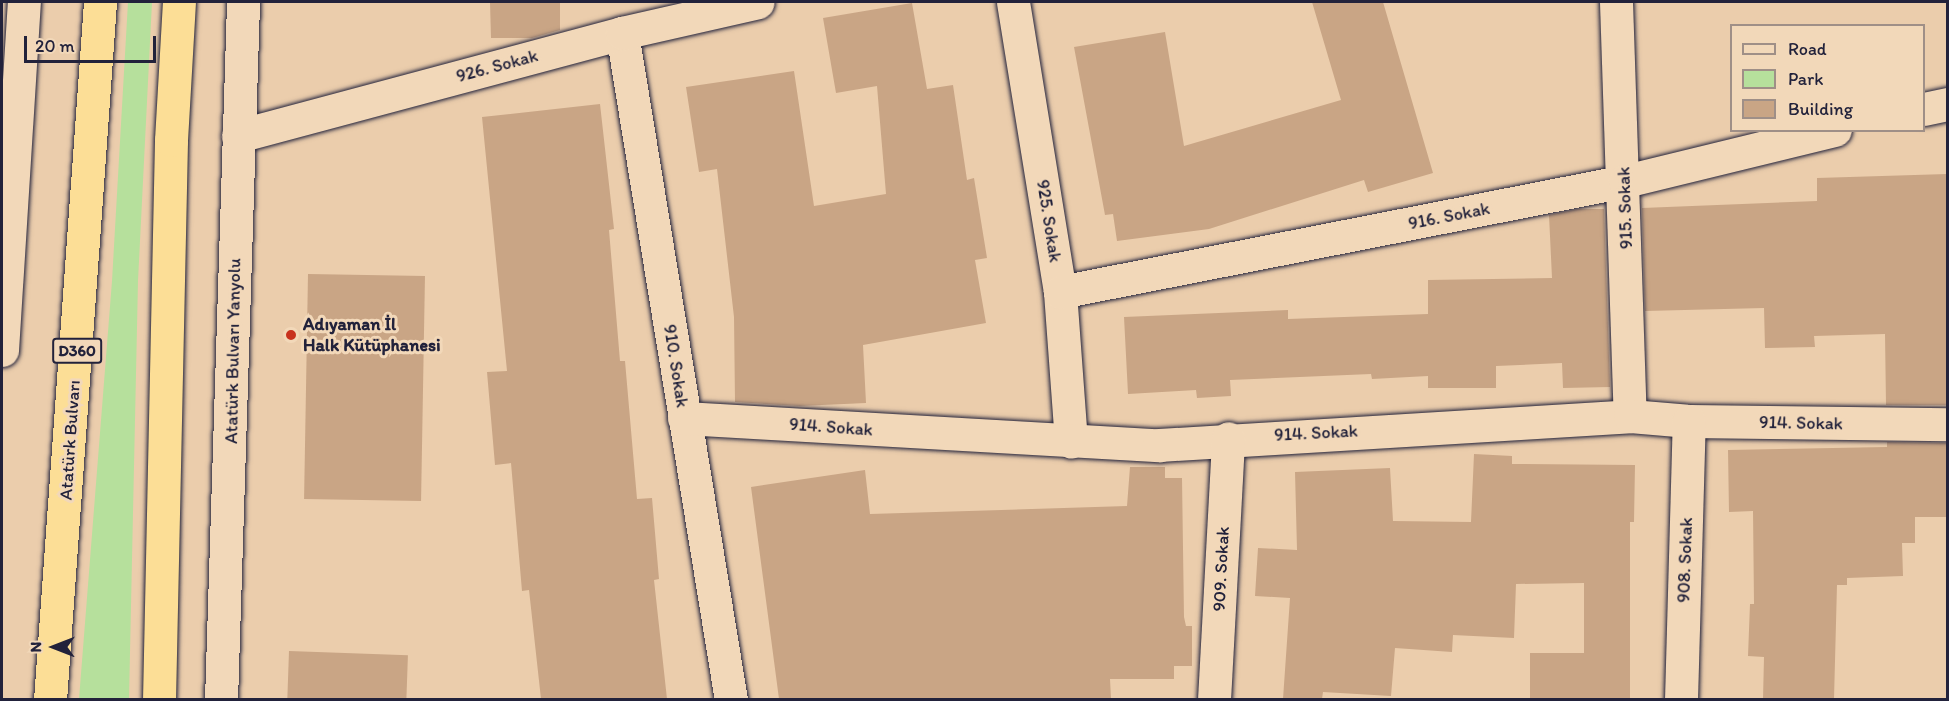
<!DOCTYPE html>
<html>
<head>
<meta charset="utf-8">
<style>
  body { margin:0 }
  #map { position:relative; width:1949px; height:701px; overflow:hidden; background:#ebcdac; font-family:Itim,sans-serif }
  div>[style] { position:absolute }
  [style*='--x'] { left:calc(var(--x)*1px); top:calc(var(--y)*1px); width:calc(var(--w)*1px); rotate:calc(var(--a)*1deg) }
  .green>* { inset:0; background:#b6e09c }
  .building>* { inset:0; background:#c9a585; transform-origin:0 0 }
  .roads { filter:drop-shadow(0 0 2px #22223b) drop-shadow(0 0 2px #22223b) }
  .minor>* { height:33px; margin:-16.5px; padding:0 16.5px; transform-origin:16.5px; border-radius:16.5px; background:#f2d8b9 }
  .highway>* { height:33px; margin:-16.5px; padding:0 16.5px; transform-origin:16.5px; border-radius:16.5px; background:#fcde96 }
  .dots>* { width:16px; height:16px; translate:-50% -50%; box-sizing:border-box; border:3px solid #f2d8b9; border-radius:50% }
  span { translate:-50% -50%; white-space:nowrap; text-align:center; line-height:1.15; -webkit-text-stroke:6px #f2d8b9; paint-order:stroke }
  .shield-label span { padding:2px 4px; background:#f2d8b9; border:2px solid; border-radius:4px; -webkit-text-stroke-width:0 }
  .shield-label { font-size:16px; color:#22223b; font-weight:700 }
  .street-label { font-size:18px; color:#22223b }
  .poi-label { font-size:18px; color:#22223b; font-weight:700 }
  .left { translate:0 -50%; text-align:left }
  .frame { position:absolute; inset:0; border:3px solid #22223b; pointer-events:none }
  .legend { position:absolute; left:1730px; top:24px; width:195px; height:108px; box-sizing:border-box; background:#f2d8b9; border:2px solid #9f8f87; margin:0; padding:8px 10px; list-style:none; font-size:18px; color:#22223b }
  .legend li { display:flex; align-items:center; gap:12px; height:30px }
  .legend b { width:30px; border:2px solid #9f8f87 }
  .north { position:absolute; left:24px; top:617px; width:60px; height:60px; -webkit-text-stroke:4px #f2d8b9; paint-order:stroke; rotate:270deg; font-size:16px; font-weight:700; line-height:24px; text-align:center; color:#22223b }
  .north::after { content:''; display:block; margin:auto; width:21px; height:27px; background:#22223b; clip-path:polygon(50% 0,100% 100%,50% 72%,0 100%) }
  .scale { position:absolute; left:24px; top:36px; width:132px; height:27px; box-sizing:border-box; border:3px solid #22223b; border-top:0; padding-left:8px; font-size:18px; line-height:21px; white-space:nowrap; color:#22223b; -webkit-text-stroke:4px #f2d8b9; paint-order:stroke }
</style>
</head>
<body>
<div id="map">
  <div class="green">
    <i style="clip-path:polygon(128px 2px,152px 2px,138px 281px,129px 699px,79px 699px,112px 281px)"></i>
  </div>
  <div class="building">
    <i style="clip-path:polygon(490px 2px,560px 2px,560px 30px,532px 38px,491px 38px)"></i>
    <i style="clip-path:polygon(1312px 2px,1383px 2px,1433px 173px,1368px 192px,1364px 180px,1209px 229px,1117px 241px,1113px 214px,1105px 215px,1074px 47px,1165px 32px,1184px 146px,1341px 100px)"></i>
    <i style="clip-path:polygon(912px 3px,927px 89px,953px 85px,967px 180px,974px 178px,987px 258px,975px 260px,986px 323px,863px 345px,866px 403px,800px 406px,735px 402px,734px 317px,717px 169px,699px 172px,686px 87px,794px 71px,814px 206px,886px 194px,877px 86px,836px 93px,823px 18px)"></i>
    <i style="clip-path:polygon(600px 104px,614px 229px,609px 230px,620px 361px,625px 361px,637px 499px,652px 498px,659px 579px,654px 580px,667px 699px,541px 699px,529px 590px,522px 591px,511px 463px,495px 465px,487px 372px,507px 371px,482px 117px)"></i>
    <i style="clip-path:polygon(1947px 174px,1947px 405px,1886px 405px,1885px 334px,1814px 336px,1815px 347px,1765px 348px,1764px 308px,1645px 311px,1642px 208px,1817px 201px,1817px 178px)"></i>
    <i style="clip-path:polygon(1578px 209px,1604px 209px,1610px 387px,1563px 388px,1562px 363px,1496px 366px,1496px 388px,1428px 388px,1428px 376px,1372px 379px,1371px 374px,1230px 380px,1231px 396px,1197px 398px,1196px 390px,1128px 394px,1124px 317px,1288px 310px,1288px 319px,1428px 314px,1428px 280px,1552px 278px,1549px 215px)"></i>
    <i style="left:308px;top:274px;width:117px;height:225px;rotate:1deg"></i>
    <i style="clip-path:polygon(1887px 442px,1947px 443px,1947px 517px,1915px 517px,1915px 543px,1902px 543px,1903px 576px,1847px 578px,1847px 585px,1837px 585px,1834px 699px,1763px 699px,1764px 657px,1748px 656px,1750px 604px,1754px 604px,1753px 511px,1729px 512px,1728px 450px,1887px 447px)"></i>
    <i style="clip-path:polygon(1474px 454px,1512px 456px,1512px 464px,1635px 465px,1634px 522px,1630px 522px,1630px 699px,1530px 698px,1530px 653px,1584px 653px,1584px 583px,1516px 584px,1514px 638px,1453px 635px,1452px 652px,1395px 648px,1391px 696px,1323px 692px,1322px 699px,1283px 699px,1290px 598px,1255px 596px,1258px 548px,1297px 550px,1295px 472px,1390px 468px,1393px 521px,1471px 522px)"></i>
    <i style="clip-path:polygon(1130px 467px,1165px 467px,1165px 478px,1182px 478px,1184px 617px,1186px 626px,1192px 626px,1192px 666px,1174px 666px,1174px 679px,1110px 679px,1111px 699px,779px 699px,751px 487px,865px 470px,870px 514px,1127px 506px)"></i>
    <i style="left:289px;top:651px;width:119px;height:48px;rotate:2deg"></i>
  </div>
  <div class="roads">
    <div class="minor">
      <i style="--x:1013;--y:2;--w:294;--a:80.8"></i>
      <i style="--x:1060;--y:292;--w:150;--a:85.8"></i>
      <i style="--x:1616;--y:2;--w:414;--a:88.1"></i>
      <i style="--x:622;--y:33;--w:676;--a:80.72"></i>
      <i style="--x:1924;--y:109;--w:25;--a:-12"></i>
      <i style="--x:238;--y:136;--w:398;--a:-15"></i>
      <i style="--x:622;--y:33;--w:139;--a:-12.8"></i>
      <i style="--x:1060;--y:292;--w:576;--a:-11.11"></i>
      <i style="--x:1625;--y:181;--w:216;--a:-13.7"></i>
      <i style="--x:2;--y:350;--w:349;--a:-86.4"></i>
      <i style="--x:684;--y:418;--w:476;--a:3.3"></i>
      <i style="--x:1159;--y:445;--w:472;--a:-3.5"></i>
      <i style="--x:1630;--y:416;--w:59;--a:4.8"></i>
      <i style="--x:1689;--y:421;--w:259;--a:0.7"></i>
      <i style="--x:221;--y:700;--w:698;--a:-88.19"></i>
      <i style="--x:1214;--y:700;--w:262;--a:-86.9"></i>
      <i style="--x:1681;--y:700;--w:279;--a:-88.4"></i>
    </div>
    <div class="highway">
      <i style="--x:50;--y:700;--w:700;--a:-85.9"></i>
      <i style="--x:159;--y:700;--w:560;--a:-88.77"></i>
      <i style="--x:171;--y:140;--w:138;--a:-86.7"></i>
    </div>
  </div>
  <div class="dots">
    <i style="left:291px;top:335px;background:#c8321e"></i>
  </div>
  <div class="shield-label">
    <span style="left:77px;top:351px">D360</span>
  </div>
  <div class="street-label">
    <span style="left:497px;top:66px;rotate:-15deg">926. Sokak</span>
    <span style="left:1625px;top:208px;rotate:-92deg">915. Sokak</span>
    <span style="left:1449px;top:216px;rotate:-11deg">916. Sokak</span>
    <span style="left:1049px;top:221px;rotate:81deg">925. Sokak</span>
    <span style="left:233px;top:351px;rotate:-89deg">Atatürk Bulvarı Yanyolu</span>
    <span style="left:676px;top:366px;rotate:81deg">910. Sokak</span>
    <span style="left:1801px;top:423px;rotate:1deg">914. Sokak</span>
    <span style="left:831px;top:427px;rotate:4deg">914. Sokak</span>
    <span style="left:1316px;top:433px;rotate:-3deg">914. Sokak</span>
    <span style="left:70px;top:440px;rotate:-86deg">Atatürk Bulvarı</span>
    <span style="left:1685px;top:560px;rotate:-88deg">908. Sokak</span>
    <span style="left:1221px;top:569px;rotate:-87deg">909. Sokak</span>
  </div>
  <div class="poi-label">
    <span class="left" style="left:303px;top:335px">Adıyaman İl<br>Halk Kütüphanesi</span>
  </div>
  <div class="frame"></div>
  <ul class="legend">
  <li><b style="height:8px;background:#f2d8b9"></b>Road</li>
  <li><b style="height:16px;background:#b6e09c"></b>Park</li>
  <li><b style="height:16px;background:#c9a585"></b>Building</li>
  </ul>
  <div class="north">N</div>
  <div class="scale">20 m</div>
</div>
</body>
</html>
